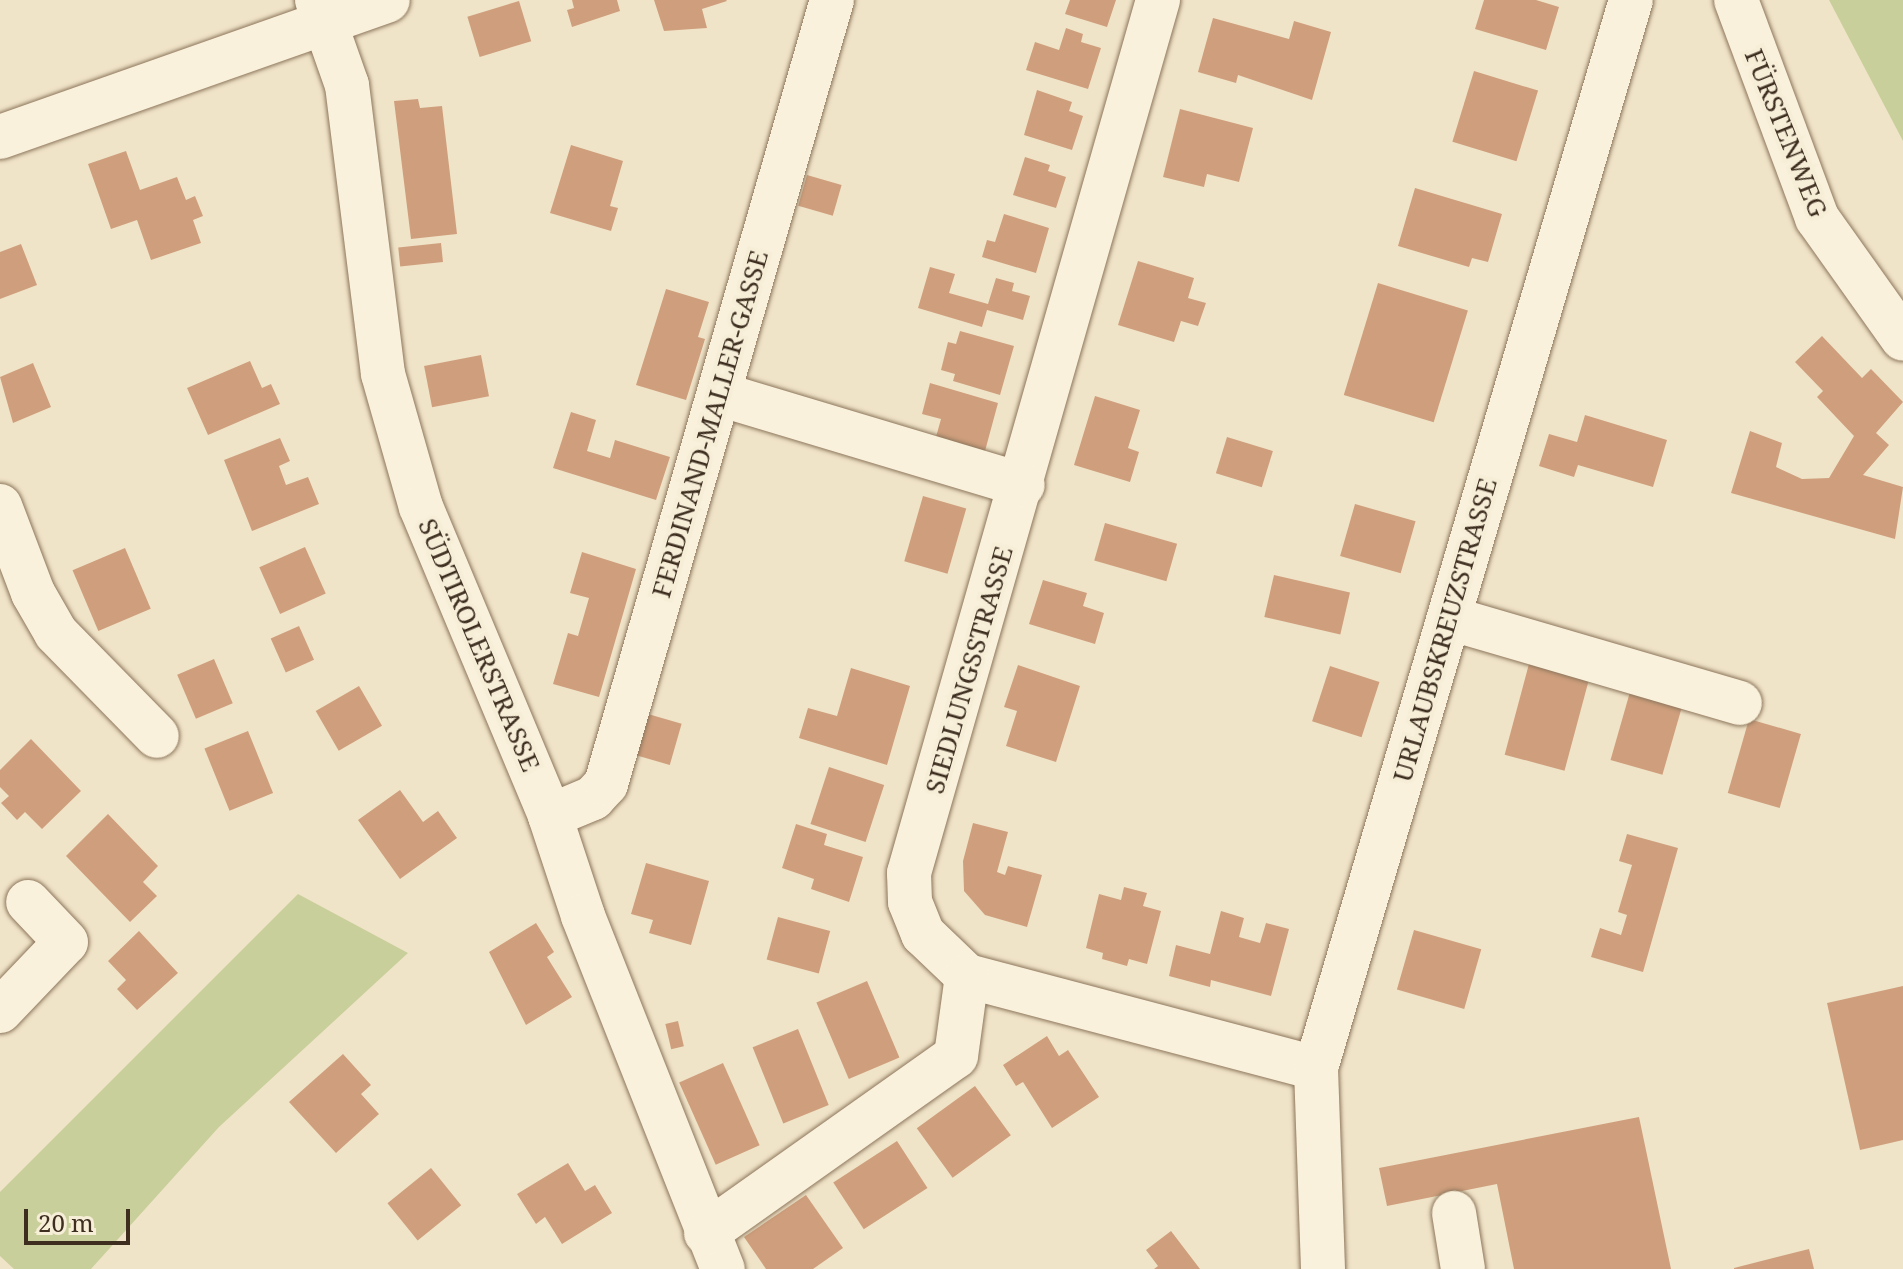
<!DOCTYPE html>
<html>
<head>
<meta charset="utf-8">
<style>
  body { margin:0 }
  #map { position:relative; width:1903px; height:1269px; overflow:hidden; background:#f0e4c8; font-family:"Noto Serif",serif }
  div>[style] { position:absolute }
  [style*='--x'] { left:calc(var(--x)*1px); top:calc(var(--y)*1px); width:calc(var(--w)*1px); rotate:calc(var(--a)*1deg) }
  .green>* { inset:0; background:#c9cf9b }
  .building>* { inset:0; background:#cf9f7d; transform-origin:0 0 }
  .roads { filter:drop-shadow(0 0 2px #8d765c) drop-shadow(0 0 2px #8d765c) }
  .minor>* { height:44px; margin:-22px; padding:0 22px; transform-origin:22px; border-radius:22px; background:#faf1dc }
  span { translate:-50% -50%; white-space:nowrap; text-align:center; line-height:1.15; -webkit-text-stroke:8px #f7eed8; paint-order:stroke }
  .street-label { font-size:26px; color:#3d2e20 }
  .scale { position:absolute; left:24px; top:1209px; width:106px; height:36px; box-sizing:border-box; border:4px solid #3d2e20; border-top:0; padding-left:10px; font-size:24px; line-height:28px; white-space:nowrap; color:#3d2e20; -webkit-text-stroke:6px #f7eed8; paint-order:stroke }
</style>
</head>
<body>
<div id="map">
  <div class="green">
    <i style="clip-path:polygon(1829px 0,1903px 0,1903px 141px)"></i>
    <i style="clip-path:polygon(298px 894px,408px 953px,219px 1127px,91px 1269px,14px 1269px,0 1256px,0 1192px)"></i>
  </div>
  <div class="building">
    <i style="clip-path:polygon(572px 0,617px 0,620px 11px,572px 27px,567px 10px,574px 8px)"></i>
    <i style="clip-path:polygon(654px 0,726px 0,727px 1px,702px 9px,707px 28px,664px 31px)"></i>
    <i style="clip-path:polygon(1070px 0,1116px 0,1107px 27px,1065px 14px)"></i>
    <i style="clip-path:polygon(1484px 0,1536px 0,1559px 7px,1546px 50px,1475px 29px)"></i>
    <i style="left:519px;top:1px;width:42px;height:54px;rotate:73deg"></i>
    <i style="clip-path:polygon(1213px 18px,1289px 39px,1294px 21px,1331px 32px,1312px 100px,1238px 75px,1236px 83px,1198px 72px)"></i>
    <i style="clip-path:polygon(1066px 28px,1083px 34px,1081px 42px,1101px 48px,1088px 89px,1026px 70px,1035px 42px,1059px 50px)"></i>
    <i style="left:1474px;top:71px;width:67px;height:74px;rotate:17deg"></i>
    <i style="clip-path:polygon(1037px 90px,1072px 102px,1069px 111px,1083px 116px,1072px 150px,1024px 135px)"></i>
    <i style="clip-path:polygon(418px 99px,420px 108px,442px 106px,457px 234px,411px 239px,394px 101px)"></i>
    <i style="clip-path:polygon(1180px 109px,1253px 128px,1239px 182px,1207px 174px,1204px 187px,1163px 177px)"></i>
    <i style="clip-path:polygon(571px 145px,623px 161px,610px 206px,618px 208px,611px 231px,550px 213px)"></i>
    <i style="clip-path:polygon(126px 151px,140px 190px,177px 177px,186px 200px,195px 196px,203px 216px,193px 220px,201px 243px,151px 260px,137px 220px,111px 229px,88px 164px)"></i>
    <i style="clip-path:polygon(1025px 157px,1050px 165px,1048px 171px,1066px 177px,1056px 208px,1013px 195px)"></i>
    <i style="left:807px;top:175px;width:36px;height:32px;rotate:16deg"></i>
    <i style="clip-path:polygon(1415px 188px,1502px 214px,1488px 262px,1472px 258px,1469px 267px,1398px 246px)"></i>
    <i style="clip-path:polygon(1004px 214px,1049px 228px,1036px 273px,982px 257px,987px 240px,995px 242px)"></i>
    <i style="left:441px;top:243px;width:19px;height:43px;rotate:84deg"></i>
    <i style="clip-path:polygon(21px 244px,37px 285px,0 299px,0 252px)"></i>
    <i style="clip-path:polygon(1138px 261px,1194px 278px,1188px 298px,1206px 303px,1198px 326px,1181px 321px,1174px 342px,1118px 325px)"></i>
    <i style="clip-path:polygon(930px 267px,955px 274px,949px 293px,988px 304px,996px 278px,1014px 283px,1012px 291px,1030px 296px,1023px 320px,987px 310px,982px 327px,918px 308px)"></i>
    <i style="left:1378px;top:283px;width:94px;height:117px;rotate:17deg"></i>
    <i style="clip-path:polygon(666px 289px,709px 302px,698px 337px,705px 339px,686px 400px,636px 385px)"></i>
    <i style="clip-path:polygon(960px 331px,1014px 346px,1000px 395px,953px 381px,955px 374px,941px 370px,948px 342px,956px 344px)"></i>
    <i style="clip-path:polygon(1822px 336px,1862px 378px,1871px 369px,1903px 402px,1876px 433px,1889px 445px,1863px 475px,1903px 487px,1895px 539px,1731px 493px,1750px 431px,1782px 443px,1776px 467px,1802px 479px,1829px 478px,1854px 436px,1817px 397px,1823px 391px,1795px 362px)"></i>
    <i style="left:481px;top:355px;width:42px;height:58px;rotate:79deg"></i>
    <i style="clip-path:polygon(250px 361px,262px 388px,271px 384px,280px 404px,208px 435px,187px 388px)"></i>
    <i style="clip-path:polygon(33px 363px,51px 407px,13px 423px,0 377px)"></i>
    <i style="clip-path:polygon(930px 383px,998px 403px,985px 451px,936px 437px,941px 419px,922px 414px)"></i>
    <i style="clip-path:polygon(1095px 396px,1140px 410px,1128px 448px,1139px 452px,1130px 482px,1074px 465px)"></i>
    <i style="clip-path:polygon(571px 412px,596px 420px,587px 451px,610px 458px,615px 440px,670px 457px,656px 500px,553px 468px)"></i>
    <i style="clip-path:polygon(1585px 415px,1667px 440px,1653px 487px,1578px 465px,1574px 477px,1539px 466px,1549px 434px,1577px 442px)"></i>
    <i style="left:1227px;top:437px;width:48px;height:38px;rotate:17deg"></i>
    <i style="clip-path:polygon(280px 438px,290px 461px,279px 466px,286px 485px,308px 477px,319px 504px,252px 531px,224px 460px)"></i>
    <i style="left:923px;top:496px;width:45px;height:68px;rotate:16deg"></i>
    <i style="left:1355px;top:504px;width:63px;height:54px;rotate:16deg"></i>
    <i style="left:1105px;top:523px;width:75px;height:39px;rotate:16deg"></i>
    <i style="left:305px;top:547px;width:51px;height:50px;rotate:66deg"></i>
    <i style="left:125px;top:548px;width:66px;height:57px;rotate:67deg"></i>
    <i style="clip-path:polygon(582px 552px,636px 569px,599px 697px,553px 684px,568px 633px,578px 636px,589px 598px,570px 593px)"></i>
    <i style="left:1274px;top:575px;width:78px;height:43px;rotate:13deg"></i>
    <i style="clip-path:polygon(1043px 580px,1087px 593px,1083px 606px,1104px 613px,1095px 644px,1029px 624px)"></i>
    <i style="left:299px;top:626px;width:37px;height:31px;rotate:66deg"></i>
    <i style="left:214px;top:659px;width:48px;height:40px;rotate:67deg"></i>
    <i style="left:1530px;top:660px;width:62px;height:98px;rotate:15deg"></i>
    <i style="clip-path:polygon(1018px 665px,1080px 686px,1056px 762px,1006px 746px,1017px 711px,1004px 707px)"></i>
    <i style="left:1330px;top:666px;width:52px;height:58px;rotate:18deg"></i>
    <i style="clip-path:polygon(851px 668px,910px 686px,887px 765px,799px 738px,808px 708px,837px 716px)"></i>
    <i style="left:1632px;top:685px;width:54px;height:78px;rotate:16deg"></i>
    <i style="left:359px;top:686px;width:46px;height:50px;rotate:60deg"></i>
    <i style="left:648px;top:714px;width:35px;height:43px;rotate:16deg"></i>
    <i style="left:1749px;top:719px;width:54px;height:77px;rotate:16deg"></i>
    <i style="left:248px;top:731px;width:67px;height:47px;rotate:68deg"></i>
    <i style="clip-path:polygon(31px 739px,81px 791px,42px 829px,25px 812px,17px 820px,1px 803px,9px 796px,0 787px,0 770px)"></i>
    <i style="left:829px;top:767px;width:58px;height:60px;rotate:18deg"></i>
    <i style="clip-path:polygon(400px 790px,423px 822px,438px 811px,457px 838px,400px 879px,358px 820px)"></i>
    <i style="clip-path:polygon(108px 814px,158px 866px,143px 882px,157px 896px,130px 922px,66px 856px)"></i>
    <i style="clip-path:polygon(973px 823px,1008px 832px,997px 872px,1005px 875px,1008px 866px,1042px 875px,1027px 927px,985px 915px,964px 891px,963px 861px)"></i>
    <i style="clip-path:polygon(796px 824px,827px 834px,824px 845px,863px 857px,849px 902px,811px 889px,814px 879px,782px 868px)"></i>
    <i style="clip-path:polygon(1627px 834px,1678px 848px,1643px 972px,1591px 957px,1600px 928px,1621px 935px,1627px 915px,1618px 912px,1632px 865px,1619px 861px)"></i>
    <i style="clip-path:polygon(646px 863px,709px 881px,691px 945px,649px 933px,653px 920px,631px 914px)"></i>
    <i style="clip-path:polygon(1124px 887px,1147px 893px,1143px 906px,1161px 911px,1147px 964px,1129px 959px,1127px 966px,1102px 959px,1103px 953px,1086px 948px,1099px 894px,1121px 900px)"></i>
    <i style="clip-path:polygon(1221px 911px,1244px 918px,1239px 937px,1260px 943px,1266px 923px,1289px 929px,1271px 996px,1211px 980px,1210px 987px,1169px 976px,1176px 945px,1210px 954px)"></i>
    <i style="left:778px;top:917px;width:54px;height:44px;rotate:15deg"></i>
    <i style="clip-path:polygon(536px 923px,554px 952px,547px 957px,572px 997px,526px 1025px,489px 952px)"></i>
    <i style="left:1414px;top:930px;width:70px;height:62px;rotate:16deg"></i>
    <i style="clip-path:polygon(139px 931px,178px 973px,137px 1010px,117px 989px,126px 980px,108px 961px)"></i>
    <i style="left:867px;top:981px;width:83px;height:55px;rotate:67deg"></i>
    <i style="clip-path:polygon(1903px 986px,1903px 1140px,1860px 1150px,1827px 1003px)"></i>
    <i style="left:678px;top:1021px;width:26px;height:13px;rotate:77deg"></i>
    <i style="left:798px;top:1029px;width:82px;height:49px;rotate:68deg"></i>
    <i style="clip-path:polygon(1047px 1036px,1059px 1056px,1068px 1050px,1099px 1097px,1052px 1128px,1023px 1082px,1016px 1086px,1003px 1065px)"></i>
    <i style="clip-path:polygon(343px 1054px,371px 1085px,361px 1094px,379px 1114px,336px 1153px,289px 1102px)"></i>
    <i style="left:723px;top:1063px;width:90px;height:48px;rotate:66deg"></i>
    <i style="left:975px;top:1086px;width:61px;height:72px;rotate:54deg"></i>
    <i style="clip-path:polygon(1639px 1117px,1671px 1269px,1514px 1269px,1497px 1184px,1387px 1206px,1379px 1168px)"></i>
    <i style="left:897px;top:1141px;width:56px;height:76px;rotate:57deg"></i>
    <i style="clip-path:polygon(568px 1163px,585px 1191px,595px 1185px,612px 1213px,562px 1244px,545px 1217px,536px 1224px,517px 1194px)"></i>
    <i style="left:431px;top:1168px;width:48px;height:56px;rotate:51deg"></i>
    <i style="clip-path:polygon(806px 1195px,843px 1248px,813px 1269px,766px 1269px,744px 1237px)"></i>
    <i style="clip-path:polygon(1171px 1231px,1200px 1269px,1154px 1269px,1158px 1266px,1146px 1250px)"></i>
    <i style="clip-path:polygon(1809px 1249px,1814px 1269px,1734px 1269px,1734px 1268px)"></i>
  </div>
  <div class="roads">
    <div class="minor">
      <i style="--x:317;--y:0;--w:90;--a:70.6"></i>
      <i style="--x:347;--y:85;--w:291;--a:82.9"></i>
      <i style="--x:383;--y:374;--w:138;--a:74.1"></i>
      <i style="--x:421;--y:507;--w:335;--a:67.3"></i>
      <i style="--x:550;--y:816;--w:105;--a:71.7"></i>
      <i style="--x:583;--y:916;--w:380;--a:68.4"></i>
      <i style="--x:1158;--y:0;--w:908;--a:105.92"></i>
      <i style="--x:909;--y:873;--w:29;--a:88"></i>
      <i style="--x:910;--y:902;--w:35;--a:68"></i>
      <i style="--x:923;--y:934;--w:61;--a:43.7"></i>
      <i style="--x:967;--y:976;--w:361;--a:14.8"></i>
      <i style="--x:1736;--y:0;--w:233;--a:69.6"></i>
      <i style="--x:1817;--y:218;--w:148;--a:54.6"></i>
      <i style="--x:0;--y:137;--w:411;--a:-19.4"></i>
      <i style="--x:719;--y:394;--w:317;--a:16.7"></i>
      <i style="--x:0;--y:506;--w:93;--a:69.2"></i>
      <i style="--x:33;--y:593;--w:46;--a:60.1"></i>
      <i style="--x:56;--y:633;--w:144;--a:45.6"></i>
      <i style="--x:1449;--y:618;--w:303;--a:16.3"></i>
      <i style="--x:550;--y:816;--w:47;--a:-22.7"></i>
      <i style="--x:593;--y:798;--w:19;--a:-47"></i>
      <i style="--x:606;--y:784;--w:816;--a:-73.92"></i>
      <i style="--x:0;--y:1011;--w:95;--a:-46.3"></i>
      <i style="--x:66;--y:942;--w:55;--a:-133.5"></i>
      <i style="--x:1454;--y:1213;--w:57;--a:80.9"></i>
      <i style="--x:706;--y:1233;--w:306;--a:-35.3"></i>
      <i style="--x:956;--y:1056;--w:81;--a:-82.2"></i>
      <i style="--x:1323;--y:1269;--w:201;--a:-92"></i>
      <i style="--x:1316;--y:1068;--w:1113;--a:-73.57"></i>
    </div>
  </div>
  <div class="street-label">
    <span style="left:1786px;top:133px;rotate:68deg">FÜRSTENWEG</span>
    <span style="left:710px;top:424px;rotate:-74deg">FERDINAND-MALLER-GASSE</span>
    <span style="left:1445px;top:630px;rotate:-74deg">URLAUBSKREUZSTRASSE</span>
    <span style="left:479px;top:645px;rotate:67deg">SÜDTIROLERSTRASSE</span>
    <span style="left:969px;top:670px;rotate:-74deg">SIEDLUNGSSTRASSE</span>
  </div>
  <div class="scale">20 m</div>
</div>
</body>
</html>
